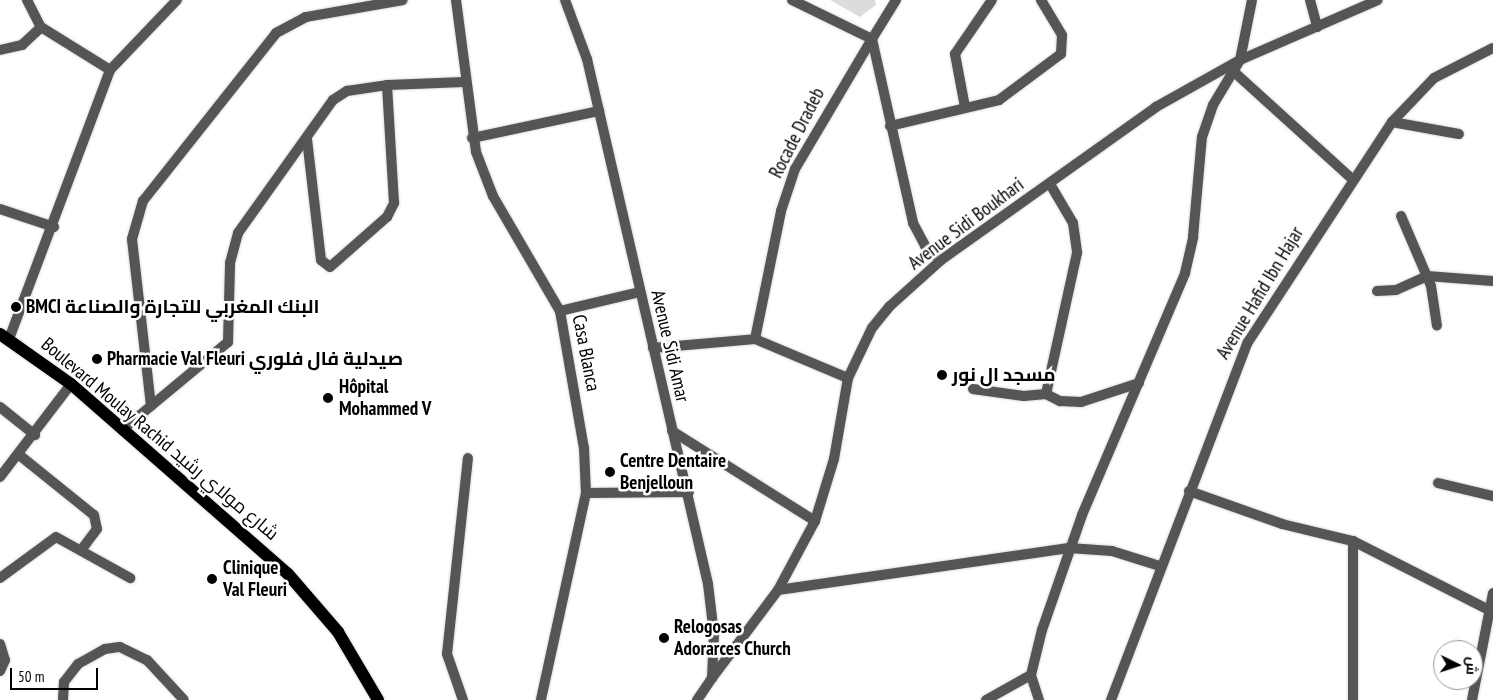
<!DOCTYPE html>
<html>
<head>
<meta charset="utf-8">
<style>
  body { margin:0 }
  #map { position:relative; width:1493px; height:700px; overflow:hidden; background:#fff; font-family:"PT Sans Narrow",Cairo,sans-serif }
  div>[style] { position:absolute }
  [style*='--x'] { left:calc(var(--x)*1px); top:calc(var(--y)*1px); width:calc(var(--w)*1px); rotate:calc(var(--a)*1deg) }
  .green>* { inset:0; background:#dcdcdc }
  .roads { filter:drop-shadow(0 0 1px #dbdbdb) drop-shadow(0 0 1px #dbdbdb) }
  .minor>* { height:10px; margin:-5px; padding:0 5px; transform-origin:5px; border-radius:5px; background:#555 }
  .tertiary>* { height:10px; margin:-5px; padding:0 5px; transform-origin:5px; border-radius:5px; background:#555 }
  .primary>* { height:12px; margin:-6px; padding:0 6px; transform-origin:6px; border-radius:6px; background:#000 }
  .dots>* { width:14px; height:14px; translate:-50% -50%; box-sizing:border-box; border:2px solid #fff; border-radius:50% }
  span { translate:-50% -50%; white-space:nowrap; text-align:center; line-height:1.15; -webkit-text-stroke:5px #fff; paint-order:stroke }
  .street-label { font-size:19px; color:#000 }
  .poi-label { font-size:19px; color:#000; font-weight:700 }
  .left { translate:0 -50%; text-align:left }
  .north { position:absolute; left:1433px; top:640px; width:50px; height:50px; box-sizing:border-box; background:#fff; border:1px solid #999; border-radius:50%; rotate:94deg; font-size:14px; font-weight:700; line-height:20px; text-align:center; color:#000 }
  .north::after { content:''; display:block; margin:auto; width:18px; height:22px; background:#000; clip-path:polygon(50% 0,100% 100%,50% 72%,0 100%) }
  .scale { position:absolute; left:10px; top:668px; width:88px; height:22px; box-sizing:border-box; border:2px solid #000; border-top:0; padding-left:6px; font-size:15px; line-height:18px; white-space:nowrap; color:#000; -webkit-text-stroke:4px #fff; paint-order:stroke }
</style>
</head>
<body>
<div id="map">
  <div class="green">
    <i style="clip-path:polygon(830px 0,875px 0,876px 5px,860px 17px)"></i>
  </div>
  <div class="roads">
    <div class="minor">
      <i style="--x:27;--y:0;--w:30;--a:63"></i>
      <i style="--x:41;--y:27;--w:81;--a:31.9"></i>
      <i style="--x:456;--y:0;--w:153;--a:82.5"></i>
      <i style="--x:476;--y:152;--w:47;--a:68.9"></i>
      <i style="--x:493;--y:196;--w:133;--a:59.8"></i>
      <i style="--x:560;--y:311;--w:139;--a:80.1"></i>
      <i style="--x:584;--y:448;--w:45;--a:87.5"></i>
      <i style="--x:586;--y:493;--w:212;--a:102.3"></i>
      <i style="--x:565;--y:0;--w:63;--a:69.6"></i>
      <i style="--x:587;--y:59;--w:539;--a:77.02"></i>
      <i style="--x:708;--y:584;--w:50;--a:83.2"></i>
      <i style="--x:714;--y:634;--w:44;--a:92.6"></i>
      <i style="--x:712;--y:678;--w:27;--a:124"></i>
      <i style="--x:1310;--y:0;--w:28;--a:75"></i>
      <i style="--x:872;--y:39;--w:189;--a:77.4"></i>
      <i style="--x:913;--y:223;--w:26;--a:62"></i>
      <i style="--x:925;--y:246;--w:21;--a:41"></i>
      <i style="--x:0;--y:50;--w:23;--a:-13"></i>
      <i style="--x:22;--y:45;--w:26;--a:-43"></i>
      <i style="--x:1233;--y:71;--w:161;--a:42.2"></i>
      <i style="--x:965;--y:107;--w:54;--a:-100.7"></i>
      <i style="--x:955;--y:54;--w:65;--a:-55.6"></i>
      <i style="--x:1392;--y:122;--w:68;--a:10.2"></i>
      <i style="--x:890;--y:126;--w:112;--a:-13.4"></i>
      <i style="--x:999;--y:100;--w:77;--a:-36.6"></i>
      <i style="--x:1061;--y:54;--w:19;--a:-87"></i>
      <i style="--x:1062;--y:35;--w:41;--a:-121"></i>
      <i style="--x:472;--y:138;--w:130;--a:-12"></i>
      <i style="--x:307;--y:139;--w:122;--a:83.4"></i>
      <i style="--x:321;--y:260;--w:11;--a:38"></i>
      <i style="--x:330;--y:267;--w:76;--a:-41.3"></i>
      <i style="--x:387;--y:217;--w:16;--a:-63"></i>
      <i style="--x:394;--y:203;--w:118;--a:-93.4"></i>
      <i style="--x:1050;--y:184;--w:45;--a:59.5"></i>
      <i style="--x:1073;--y:223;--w:30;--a:82"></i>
      <i style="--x:1077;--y:253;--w:144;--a:102.4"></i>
      <i style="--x:1046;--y:394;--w:16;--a:27"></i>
      <i style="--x:1060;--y:401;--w:21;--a:3"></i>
      <i style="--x:1081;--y:402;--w:61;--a:-18.1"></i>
      <i style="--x:0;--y:209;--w:57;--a:18.4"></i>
      <i style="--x:1401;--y:216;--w:76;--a:66.8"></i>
      <i style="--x:1431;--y:286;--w:40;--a:81.5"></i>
      <i style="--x:1377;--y:291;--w:19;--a:-3"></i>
      <i style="--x:1396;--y:290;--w:34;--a:-24"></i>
      <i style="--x:1427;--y:276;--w:66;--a:4.3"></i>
      <i style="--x:560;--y:311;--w:82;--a:-13.4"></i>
      <i style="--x:9;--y:339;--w:287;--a:-69.4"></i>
      <i style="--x:110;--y:70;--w:97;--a:-46.3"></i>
      <i style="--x:755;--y:339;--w:131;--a:-78.5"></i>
      <i style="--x:781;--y:211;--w:44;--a:-71.6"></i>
      <i style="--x:795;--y:169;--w:151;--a:-59.4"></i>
      <i style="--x:653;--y:348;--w:102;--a:-5"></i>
      <i style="--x:755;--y:339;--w:101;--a:22.8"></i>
      <i style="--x:973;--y:389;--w:51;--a:7.8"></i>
      <i style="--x:1024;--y:396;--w:22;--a:-5"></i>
      <i style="--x:151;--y:406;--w:168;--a:-96.5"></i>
      <i style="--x:132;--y:239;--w:40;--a:-74"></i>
      <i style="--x:143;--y:201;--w:214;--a:-51.6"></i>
      <i style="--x:276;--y:33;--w:34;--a:-28"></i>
      <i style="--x:306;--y:17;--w:98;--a:-9.9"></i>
      <i style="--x:0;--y:407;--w:45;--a:38.7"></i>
      <i style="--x:122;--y:430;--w:138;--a:-39.7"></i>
      <i style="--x:228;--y:342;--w:79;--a:-88.5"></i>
      <i style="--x:230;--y:263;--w:31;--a:-75"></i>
      <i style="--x:238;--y:233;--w:163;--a:-54.5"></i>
      <i style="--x:333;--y:100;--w:17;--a:-33"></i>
      <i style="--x:347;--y:91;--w:40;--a:-8.5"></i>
      <i style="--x:387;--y:85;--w:78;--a:-2.2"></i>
      <i style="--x:672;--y:431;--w:169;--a:32.2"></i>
      <i style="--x:18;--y:454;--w:97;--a:38.8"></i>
      <i style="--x:94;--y:515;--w:14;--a:78"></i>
      <i style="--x:97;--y:529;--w:25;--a:127"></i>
      <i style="--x:1438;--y:483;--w:57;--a:13.3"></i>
      <i style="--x:1189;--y:491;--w:99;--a:19.5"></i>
      <i style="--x:1282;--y:524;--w:73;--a:13.5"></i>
      <i style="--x:1353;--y:541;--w:153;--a:26.9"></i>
      <i style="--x:586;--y:493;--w:103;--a:-0.6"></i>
      <i style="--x:1353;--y:541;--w:159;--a:90"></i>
      <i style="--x:0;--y:578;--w:69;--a:-36.2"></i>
      <i style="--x:56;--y:537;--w:85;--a:29"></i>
      <i style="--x:778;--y:590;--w:294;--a:-8.2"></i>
      <i style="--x:1069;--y:548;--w:43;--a:4"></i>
      <i style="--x:1112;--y:551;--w:50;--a:17.4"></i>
      <i style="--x:0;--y:644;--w:17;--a:73"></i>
      <i style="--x:5;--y:660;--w:12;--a:114"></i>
      <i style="--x:712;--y:678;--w:110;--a:-53.1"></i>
      <i style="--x:778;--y:590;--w:78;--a:-61.8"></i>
      <i style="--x:815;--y:521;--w:65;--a:-73"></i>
      <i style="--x:834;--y:459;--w:82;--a:-80.2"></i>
      <i style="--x:848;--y:378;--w:55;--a:-64.4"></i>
      <i style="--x:872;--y:328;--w:28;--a:-51"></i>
      <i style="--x:890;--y:306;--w:69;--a:-42"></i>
      <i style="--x:941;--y:260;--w:264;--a:-35.4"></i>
      <i style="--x:1156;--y:107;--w:96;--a:-29.2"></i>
      <i style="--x:1240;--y:60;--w:150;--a:-23.5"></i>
      <i style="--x:63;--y:700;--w:18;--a:-87"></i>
      <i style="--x:64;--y:682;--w:23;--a:-52"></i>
      <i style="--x:78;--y:664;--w:31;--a:-29"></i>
      <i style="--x:105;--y:649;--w:15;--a:-8"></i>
      <i style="--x:120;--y:647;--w:30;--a:26"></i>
      <i style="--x:147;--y:660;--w:54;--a:47.2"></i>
      <i style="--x:463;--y:700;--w:49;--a:-109.2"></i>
      <i style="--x:447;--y:654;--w:197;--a:-83.9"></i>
      <i style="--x:986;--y:700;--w:51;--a:-29.1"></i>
      <i style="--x:1039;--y:700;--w:26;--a:-108"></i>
      <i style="--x:1031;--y:675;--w:46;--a:-76.3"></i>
      <i style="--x:1042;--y:630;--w:122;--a:-70.8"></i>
      <i style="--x:1082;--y:515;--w:263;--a:-66.9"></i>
      <i style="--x:1185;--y:273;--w:37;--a:-77"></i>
      <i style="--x:1193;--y:237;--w:100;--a:-84.9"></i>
      <i style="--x:1202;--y:137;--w:34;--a:-71"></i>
      <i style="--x:1213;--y:105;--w:52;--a:-59"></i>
      <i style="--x:1240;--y:60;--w:61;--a:-78.7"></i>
      <i style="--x:1111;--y:700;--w:383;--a:-69.1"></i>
      <i style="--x:1248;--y:342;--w:263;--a:-56.8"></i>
      <i style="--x:1392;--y:122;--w:61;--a:-46.3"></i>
      <i style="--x:1434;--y:78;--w:66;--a:-27"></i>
      <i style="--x:1472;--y:700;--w:109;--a:-78.9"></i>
    </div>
    <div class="tertiary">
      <i style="--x:792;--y:0;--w:89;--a:26"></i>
      <i style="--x:872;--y:39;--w:46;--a:-58.4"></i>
      <i style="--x:0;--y:477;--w:117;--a:-52.6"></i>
    </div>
    <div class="primary">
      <i style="--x:0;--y:334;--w:87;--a:35.2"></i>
      <i style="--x:71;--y:384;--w:288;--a:41.2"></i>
      <i style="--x:288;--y:574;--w:77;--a:49.2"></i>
      <i style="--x:338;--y:632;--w:79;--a:59.5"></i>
    </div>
  </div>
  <div class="dots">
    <i style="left:16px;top:307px;background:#000"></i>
    <i style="left:97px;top:359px;background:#000"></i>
    <i style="left:942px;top:375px;background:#000"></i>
    <i style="left:328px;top:398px;background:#000"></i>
    <i style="left:610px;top:472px;background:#000"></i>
    <i style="left:212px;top:579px;background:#000"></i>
    <i style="left:664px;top:638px;background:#000"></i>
  </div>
  <div class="street-label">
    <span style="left:797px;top:133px;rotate:-63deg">Rocade Dradeb</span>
    <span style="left:966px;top:224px;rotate:-37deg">Avenue Sidi Boukhari</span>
    <span style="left:1260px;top:293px;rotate:-59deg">Avenue Hafid Ibn Hajar</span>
    <span style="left:670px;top:346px;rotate:77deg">Avenue Sidi Amar</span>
    <span style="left:586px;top:353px;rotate:79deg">Casa Blanca</span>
    <span style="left:160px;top:439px;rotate:40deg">Boulevard Moulay Rachid شارع مولاي رشيد</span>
  </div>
  <div class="poi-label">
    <span class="left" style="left:26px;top:307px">BMCI البنك المغربي للتجارة والصناعة</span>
    <span class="left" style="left:107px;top:359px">Pharmacie Val Fleuri صيدلية فال فلوري</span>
    <span class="left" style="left:952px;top:375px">مسجد ال نور</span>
    <span class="left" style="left:339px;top:398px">Hôpital<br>Mohammed V</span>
    <span class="left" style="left:620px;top:472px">Centre Dentaire<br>Benjelloun</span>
    <span class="left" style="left:223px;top:579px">Clinique<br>Val Fleuri</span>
    <span class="left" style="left:674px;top:638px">Relogosas<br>Adorarces Church</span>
  </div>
  <div class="north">ش</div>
  <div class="scale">50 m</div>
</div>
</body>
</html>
